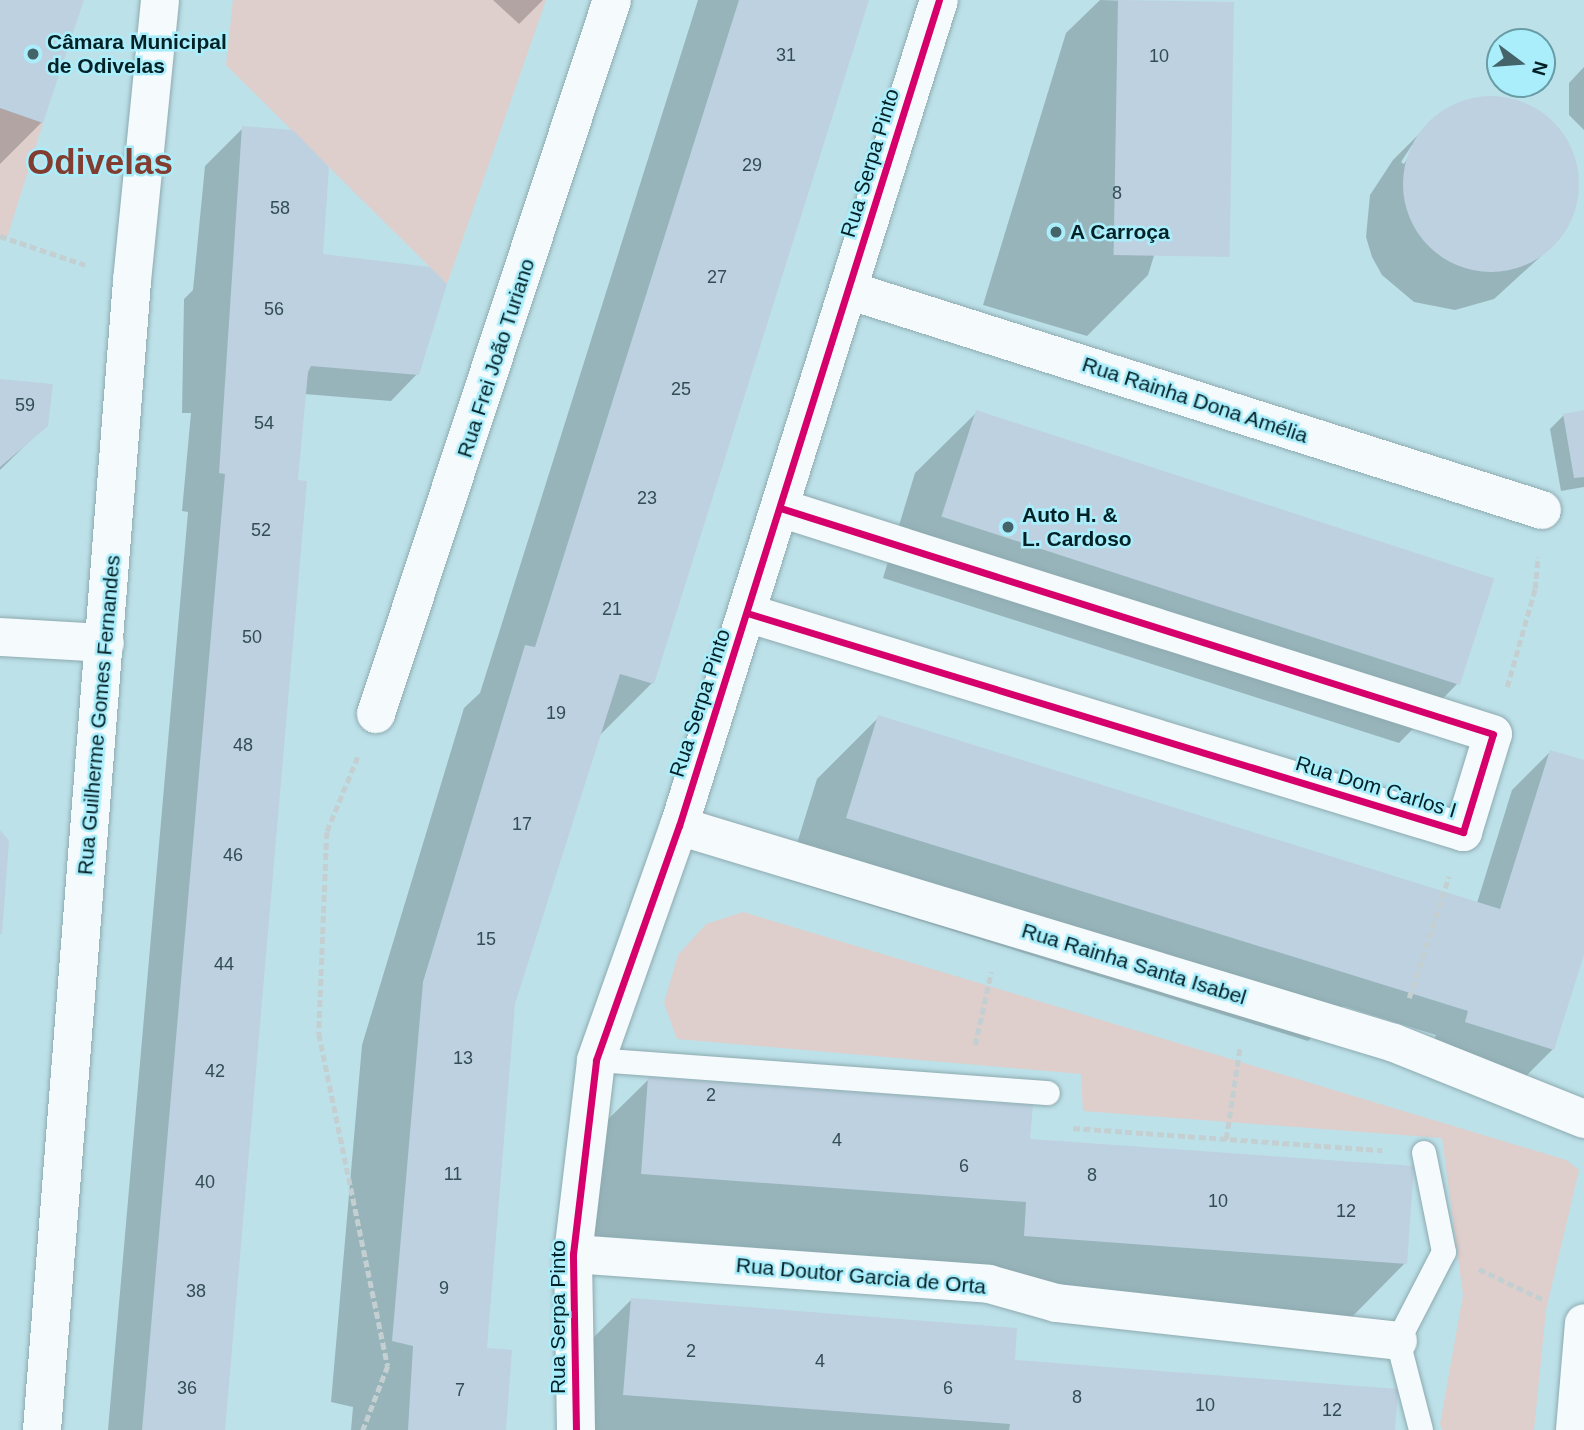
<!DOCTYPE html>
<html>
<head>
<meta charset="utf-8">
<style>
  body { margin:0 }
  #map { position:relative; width:1584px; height:1430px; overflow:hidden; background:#bde1e9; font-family:Helvetica,sans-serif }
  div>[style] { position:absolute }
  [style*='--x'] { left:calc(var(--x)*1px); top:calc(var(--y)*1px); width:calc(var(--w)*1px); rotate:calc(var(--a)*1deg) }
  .green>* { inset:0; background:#dececc }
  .shadow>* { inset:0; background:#0003 }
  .building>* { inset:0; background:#bed1e0; transform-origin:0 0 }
  .round { border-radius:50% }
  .path>* { height:4.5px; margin-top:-2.25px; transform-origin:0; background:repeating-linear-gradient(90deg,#c4cfd2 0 7px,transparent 0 10.5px) }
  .roads { filter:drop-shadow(0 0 2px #8daab0) drop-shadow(0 0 2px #8daab0) }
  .service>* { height:24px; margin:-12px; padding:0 12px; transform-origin:12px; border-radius:12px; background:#f5fafc }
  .minor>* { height:38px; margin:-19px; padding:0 19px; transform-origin:19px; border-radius:19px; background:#f5fafc }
  .cycleway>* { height:7px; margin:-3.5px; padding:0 3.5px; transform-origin:3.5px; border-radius:3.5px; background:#d6006c }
  .dots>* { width:19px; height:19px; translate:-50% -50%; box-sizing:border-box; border:4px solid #aaeefc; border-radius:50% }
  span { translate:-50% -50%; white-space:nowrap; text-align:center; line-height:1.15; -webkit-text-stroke:5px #aaeefc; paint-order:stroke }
  .number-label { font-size:18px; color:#324d54 }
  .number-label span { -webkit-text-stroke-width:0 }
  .poi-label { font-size:21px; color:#042126; font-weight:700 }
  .left { translate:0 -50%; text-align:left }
  .street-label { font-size:21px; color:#042126 }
  .town-label { font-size:35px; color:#833d30; font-weight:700 }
  .north { position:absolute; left:1486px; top:28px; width:70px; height:70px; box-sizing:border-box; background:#aaeefc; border:2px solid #689ca6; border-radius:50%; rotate:106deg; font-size:19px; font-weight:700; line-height:28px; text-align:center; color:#042126 }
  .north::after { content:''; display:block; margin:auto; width:24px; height:32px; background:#45646a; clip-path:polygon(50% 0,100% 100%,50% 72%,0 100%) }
</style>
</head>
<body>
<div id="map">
  <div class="green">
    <i style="clip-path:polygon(233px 0,546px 0,447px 284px,226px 65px)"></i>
    <i style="clip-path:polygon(0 108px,43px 123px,7px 238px,0 236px)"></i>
    <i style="clip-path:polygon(743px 912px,1566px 1160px,1579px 1170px,1546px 1310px,1534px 1430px,1442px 1430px,1440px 1424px,1463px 1295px,1442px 1138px,1083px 1111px,1081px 1074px,677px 1039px,664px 1003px,678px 955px,706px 924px)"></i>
  </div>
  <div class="shadow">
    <i style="clip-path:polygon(0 0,82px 0,42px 122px,0 164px)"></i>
    <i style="clip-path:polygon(493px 0,543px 0,519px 24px)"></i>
    <i style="clip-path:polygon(698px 0,867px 0,652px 683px,598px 737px,513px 1003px,485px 1349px,502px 1430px,351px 1430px,353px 1407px,331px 1402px,362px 1045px,464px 708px,480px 693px)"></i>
    <i style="clip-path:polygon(1100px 0,1232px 4px,1148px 275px,1087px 336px,983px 305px,1066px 33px)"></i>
    <i style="clip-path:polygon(1584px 67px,1584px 130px,1569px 115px,1569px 83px)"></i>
    <i style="clip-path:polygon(evenodd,1510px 99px,1529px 106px,1561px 133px,1577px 171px,1573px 213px,1550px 248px,1494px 299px,1455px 310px,1414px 302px,1382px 275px,1372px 257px,1366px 237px,1370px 195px,1393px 160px,1432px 121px,1468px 101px,1510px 99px,1412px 145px,1416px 145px,1404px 164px,1401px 162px,1412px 145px)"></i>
    <i style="clip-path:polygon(243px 128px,321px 258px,417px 374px,391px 401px,304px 394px,223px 1430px,108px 1430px,188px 512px,182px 511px,191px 413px,182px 413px,184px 299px,193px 290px,205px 166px)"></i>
    <i style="clip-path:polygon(0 380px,46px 425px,0 470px)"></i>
    <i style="clip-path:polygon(977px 412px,1460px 681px,1399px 743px,883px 578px,915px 473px)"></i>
    <i style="clip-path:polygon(1584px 412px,1584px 487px,1561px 491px,1550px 429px,1563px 416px)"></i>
    <i style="clip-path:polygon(879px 717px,1477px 903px,1512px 790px,1550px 752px,1584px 762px,1584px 949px,1553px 1049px,1515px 1087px,1428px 1060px,1436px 1035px,1343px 1006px,1308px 1041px,786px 879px,817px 779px)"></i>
    <i style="clip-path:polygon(649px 1079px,1029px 1140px,1405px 1263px,1344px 1325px,963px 1297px,965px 1263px,581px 1235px,587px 1140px)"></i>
    <i style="clip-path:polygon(631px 1300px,1013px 1362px,1393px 1430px,565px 1430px,570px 1361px)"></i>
  </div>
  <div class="building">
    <i style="clip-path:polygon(0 0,84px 0,43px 123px,0 108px)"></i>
    <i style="clip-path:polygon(739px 0,869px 0,654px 684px,620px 674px,515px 1004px,487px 1348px,512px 1350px,506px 1430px,408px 1430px,413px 1346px,392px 1341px,423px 982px,525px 645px,535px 647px)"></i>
    <i style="left:1118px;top:0;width:116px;height:255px;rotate:1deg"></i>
    <i class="round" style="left:1403px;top:96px;width:176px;height:176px"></i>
    <i style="clip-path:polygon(242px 126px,293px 130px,329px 167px,323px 254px,430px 267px,447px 284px,419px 375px,311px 366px,308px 372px,298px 480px,307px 481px,225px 1430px,142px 1430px,225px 474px,219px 473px)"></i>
    <i style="clip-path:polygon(0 379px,53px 384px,48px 426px,0 467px)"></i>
    <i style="left:976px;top:410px;width:545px;height:112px;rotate:18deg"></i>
    <i style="clip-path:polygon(1584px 410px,1584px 477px,1574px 478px,1563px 414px)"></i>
    <i style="clip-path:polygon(878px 715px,1500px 909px,1550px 750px,1584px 760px,1584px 955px,1554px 1050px,1465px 1022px,1468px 1011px,846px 818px)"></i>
    <i style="clip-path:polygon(0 830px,9px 841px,2px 934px,0 934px)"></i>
    <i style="clip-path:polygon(648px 1077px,1033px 1105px,1030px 1139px,1414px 1166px,1407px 1264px,1024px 1236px,1026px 1202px,641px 1174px)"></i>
    <i style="clip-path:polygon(631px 1298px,1017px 1328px,1015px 1360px,1398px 1389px,1395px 1430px,1009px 1430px,1010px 1424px,623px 1395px)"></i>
  </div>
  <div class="path">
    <i style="--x:0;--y:236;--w:90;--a:18.8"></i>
    <i style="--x:1507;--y:687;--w:102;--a:-74.1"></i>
    <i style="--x:1535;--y:589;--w:32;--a:-85"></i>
    <i style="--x:358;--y:757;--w:81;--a:112.5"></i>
    <i style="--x:327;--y:832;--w:202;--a:92.3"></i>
    <i style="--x:319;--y:1034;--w:339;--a:78.3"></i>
    <i style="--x:388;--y:1366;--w:69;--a:111.3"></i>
    <i style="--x:1409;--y:998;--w:128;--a:-71.8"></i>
    <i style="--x:975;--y:1045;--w:75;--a:-77.6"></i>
    <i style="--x:1073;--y:1128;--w:310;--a:4.1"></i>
    <i style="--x:1226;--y:1139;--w:94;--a:-81.4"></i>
    <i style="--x:1479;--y:1269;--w:72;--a:25.5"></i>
  </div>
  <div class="roads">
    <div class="service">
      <i style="--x:596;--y:1060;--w:453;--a:4.2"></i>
      <i style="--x:1421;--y:1430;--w:92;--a:-104.5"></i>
      <i style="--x:1398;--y:1341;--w:100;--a:-62.7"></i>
      <i style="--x:1444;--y:1252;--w:101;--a:-101.4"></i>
    </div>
    <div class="minor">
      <i style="--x:848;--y:290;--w:728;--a:17.59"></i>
      <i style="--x:747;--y:613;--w:749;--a:17.01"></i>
      <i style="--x:1463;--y:832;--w:102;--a:-73"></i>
      <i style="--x:1493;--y:734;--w:748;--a:-162.41"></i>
      <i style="--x:0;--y:637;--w:105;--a:3.3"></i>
      <i style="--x:376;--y:714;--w:752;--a:-71.71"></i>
      <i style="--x:679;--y:826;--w:747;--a:16.88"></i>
      <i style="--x:1394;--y:1043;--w:205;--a:21.8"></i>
      <i style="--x:573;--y:1254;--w:417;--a:4.1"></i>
      <i style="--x:989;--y:1284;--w:70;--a:15.8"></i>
      <i style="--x:1056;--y:1303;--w:344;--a:6.3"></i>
      <i style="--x:42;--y:1430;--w:1153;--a:-85.52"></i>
      <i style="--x:132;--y:281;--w:282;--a:-84.3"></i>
      <i style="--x:576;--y:1430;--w:176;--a:-91"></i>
      <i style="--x:573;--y:1254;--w:195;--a:-83.2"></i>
      <i style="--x:596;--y:1060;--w:248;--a:-70.5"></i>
      <i style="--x:679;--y:826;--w:866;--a:-72.53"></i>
      <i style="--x:1575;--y:1430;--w:107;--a:-85.2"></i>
    </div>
  </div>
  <div class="cycleway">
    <i style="--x:747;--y:613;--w:749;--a:17.01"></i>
    <i style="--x:1463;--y:832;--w:102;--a:-73"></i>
    <i style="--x:1493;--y:734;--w:748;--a:-162.41"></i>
    <i style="--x:576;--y:1430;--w:176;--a:-91"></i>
    <i style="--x:573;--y:1254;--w:195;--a:-83.2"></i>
    <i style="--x:596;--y:1060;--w:248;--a:-70.5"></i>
    <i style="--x:679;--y:826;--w:866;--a:-72.53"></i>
  </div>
  <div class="dots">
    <i style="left:33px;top:54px;background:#45646a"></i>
    <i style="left:1056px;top:232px;background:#45646a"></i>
    <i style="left:1008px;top:527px;background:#45646a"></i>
  </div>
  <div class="number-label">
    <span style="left:786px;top:55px">31</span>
    <span style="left:1159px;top:56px">10</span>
    <span style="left:752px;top:165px">29</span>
    <span style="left:1117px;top:193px">8</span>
    <span style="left:280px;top:208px">58</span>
    <span style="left:717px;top:277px">27</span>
    <span style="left:274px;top:309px">56</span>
    <span style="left:681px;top:389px">25</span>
    <span style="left:25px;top:405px">59</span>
    <span style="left:264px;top:423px">54</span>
    <span style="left:647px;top:498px">23</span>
    <span style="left:261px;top:530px">52</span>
    <span style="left:612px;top:609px">21</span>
    <span style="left:252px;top:637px">50</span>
    <span style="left:556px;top:713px">19</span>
    <span style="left:243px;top:745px">48</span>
    <span style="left:522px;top:824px">17</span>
    <span style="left:233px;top:855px">46</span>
    <span style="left:486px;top:939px">15</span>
    <span style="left:224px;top:964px">44</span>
    <span style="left:463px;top:1058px">13</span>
    <span style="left:215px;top:1071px">42</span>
    <span style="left:711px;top:1095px">2</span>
    <span style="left:837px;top:1140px">4</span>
    <span style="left:964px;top:1166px">6</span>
    <span style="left:453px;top:1174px">11</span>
    <span style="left:1092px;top:1175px">8</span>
    <span style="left:205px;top:1182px">40</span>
    <span style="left:1218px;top:1201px">10</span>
    <span style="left:1346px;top:1211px">12</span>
    <span style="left:444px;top:1288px">9</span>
    <span style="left:196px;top:1291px">38</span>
    <span style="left:691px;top:1351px">2</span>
    <span style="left:820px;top:1361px">4</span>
    <span style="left:187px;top:1388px">36</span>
    <span style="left:948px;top:1388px">6</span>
    <span style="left:460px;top:1390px">7</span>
    <span style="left:1077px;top:1397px">8</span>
    <span style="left:1205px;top:1405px">10</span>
    <span style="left:1332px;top:1410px">12</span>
  </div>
  <div class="poi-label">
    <span class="left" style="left:47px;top:54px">Câmara Municipal<br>de Odivelas</span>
    <span class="left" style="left:1070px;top:232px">A Carroça</span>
    <span class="left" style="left:1022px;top:527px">Auto H. &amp;<br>L. Cardoso</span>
  </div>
  <div class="street-label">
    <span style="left:870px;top:163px;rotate:-73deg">Rua Serpa Pinto</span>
    <span style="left:496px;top:358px;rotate:-72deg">Rua Frei João Turiano</span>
    <span style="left:1195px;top:400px;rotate:18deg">Rua Rainha Dona Amélia</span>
    <span style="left:700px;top:703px;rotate:-72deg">Rua Serpa Pinto</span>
    <span style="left:99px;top:715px;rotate:-85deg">Rua Guilherme Gomes Fernandes</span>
    <span style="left:1376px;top:787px;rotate:17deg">Rua Dom Carlos I</span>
    <span style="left:1134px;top:964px;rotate:17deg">Rua Rainha Santa Isabel</span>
    <span style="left:861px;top:1276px;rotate:5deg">Rua Doutor Garcia de Orta</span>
    <span style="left:558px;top:1317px;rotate:-90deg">Rua Serpa Pinto</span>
  </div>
  <div class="town-label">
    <span style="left:100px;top:162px">Odivelas</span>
  </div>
  <div class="north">N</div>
</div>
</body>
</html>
